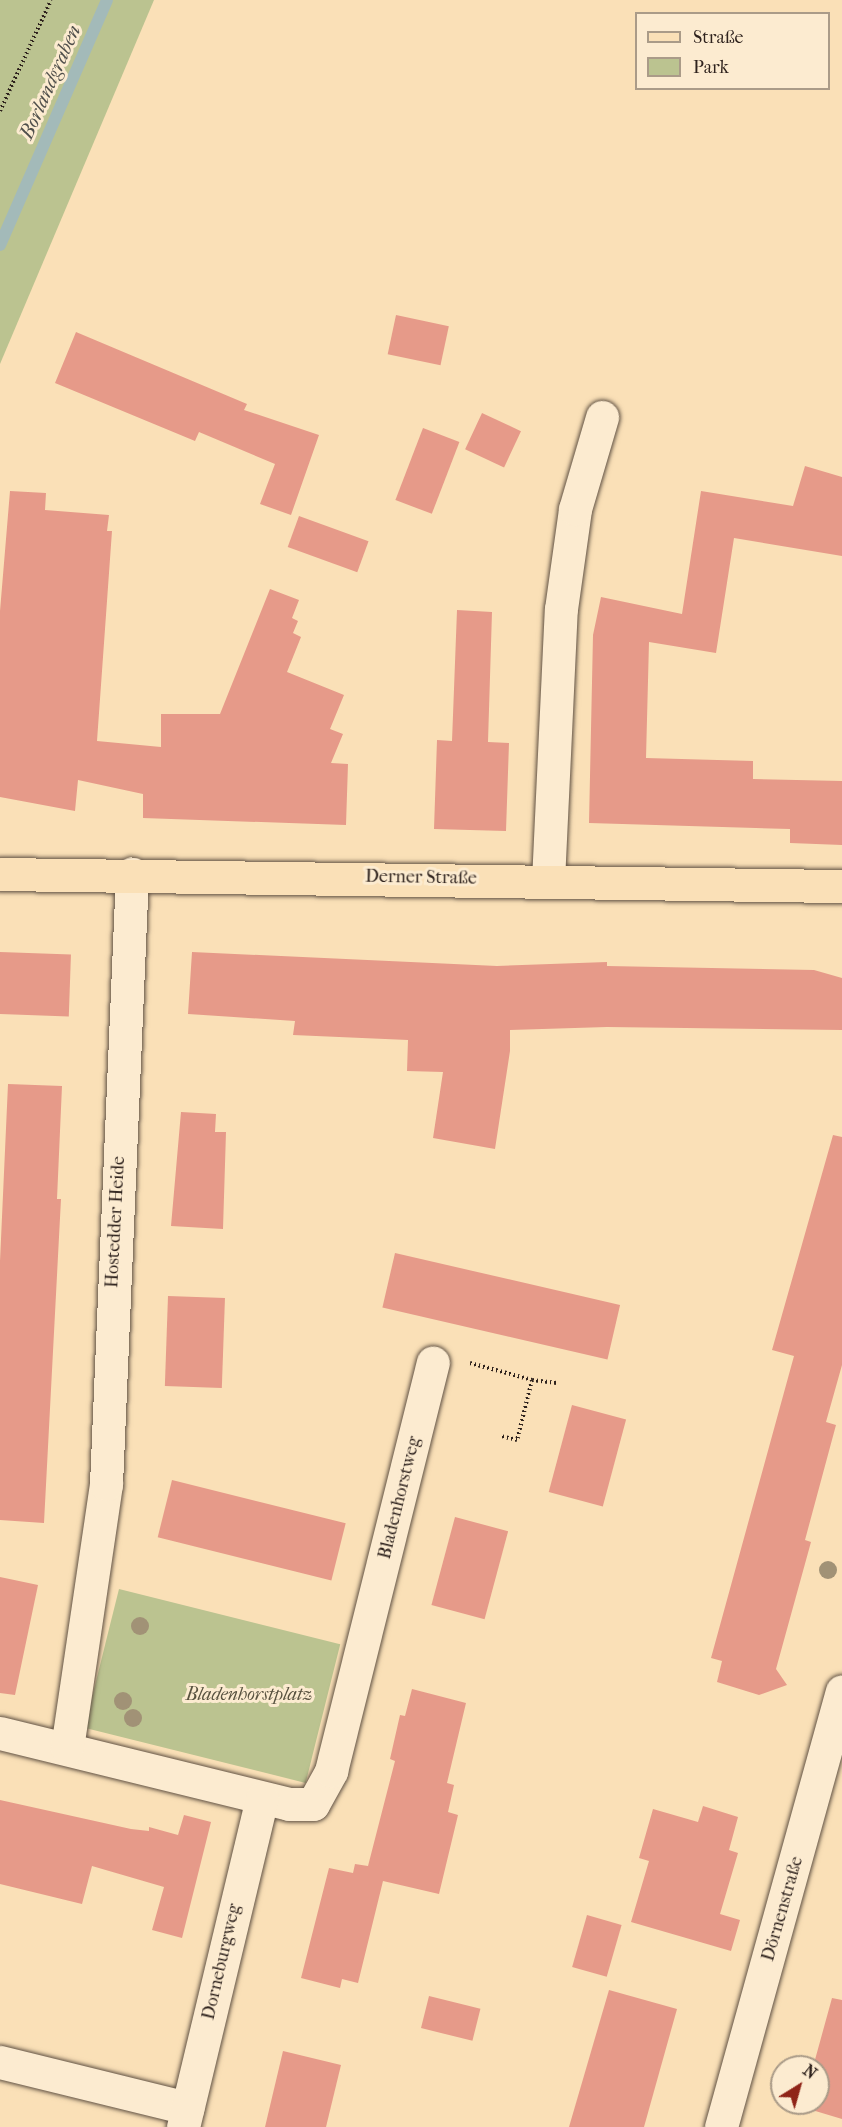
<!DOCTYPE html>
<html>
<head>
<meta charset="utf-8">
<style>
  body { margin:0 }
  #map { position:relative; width:842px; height:2127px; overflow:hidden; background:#fae0b7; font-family:"IM FELL French Canon",serif }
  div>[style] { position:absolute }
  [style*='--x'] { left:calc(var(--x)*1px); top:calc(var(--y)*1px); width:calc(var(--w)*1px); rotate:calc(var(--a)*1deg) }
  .green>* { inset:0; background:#bbc390; transform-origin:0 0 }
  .stream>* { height:12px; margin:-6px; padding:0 6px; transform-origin:6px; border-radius:6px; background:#a3bab9 }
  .building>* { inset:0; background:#e69a89; transform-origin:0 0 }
  .path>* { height:4px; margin-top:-2px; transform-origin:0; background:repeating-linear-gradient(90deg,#2e221d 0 1.5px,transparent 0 4.5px) }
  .roads { filter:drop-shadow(0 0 2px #615244) drop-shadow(0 0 2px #615244) }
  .minor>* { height:33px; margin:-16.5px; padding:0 16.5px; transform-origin:16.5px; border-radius:16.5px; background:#fcebd0 }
  .major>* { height:33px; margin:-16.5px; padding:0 16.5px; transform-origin:16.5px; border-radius:16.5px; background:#fae0b7 }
  .trees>* { width:18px; height:18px; margin:-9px; border-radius:50%; background:#a19276 }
  span { translate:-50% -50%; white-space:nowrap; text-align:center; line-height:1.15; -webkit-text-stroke:6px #fcebd0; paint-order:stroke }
  .street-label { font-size:18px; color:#2e221d }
  .park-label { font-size:18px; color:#585240; font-style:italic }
  .water-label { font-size:20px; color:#51504c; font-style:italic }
  .legend { position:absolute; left:635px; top:12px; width:195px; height:78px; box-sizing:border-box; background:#fcebd0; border:2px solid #aa9b88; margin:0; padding:8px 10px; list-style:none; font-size:18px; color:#2e221d }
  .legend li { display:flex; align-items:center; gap:12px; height:30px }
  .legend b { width:30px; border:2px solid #aa9b88 }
  .north { position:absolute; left:770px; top:2055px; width:60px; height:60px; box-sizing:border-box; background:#fcebd0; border:2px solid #aa9b88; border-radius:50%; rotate:37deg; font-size:16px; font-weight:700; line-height:24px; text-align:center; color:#2e221d }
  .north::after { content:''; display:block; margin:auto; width:21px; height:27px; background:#8f2418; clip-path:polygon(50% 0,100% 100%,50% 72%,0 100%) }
</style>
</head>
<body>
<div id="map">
  <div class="green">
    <i style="clip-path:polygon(0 0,154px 0,0 364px)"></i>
    <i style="left:119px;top:1589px;width:228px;height:143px;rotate:14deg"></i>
  </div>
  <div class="stream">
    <i style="--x:0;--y:245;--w:267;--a:-66.4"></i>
  </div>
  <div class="building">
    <i style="left:396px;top:315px;width:54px;height:40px;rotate:12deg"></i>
    <i style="clip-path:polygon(76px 332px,247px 404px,244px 410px,319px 435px,291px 515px,260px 504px,275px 464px,199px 432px,195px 441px,55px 383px)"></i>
    <i style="left:482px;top:413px;width:43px;height:40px;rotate:25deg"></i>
    <i style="left:423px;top:428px;width:39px;height:77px;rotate:21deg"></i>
    <i style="clip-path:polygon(805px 466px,842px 477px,842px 556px,734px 538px,716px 653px,649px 642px,646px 758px,753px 761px,753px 779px,842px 781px,842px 845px,790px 843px,790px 829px,589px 823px,593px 635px,601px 597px,682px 614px,701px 491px,793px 506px)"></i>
    <i style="clip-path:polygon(10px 491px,46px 493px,45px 510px,109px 515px,107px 531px,112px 531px,97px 741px,161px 747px,161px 714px,220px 714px,270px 589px,299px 600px,292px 618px,298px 621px,293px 633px,301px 637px,287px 672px,344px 695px,330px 729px,343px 734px,331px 763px,348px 764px,346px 825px,143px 818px,143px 794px,78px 780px,75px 811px,0 797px,0 611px)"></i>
    <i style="left:299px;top:516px;width:74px;height:33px;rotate:20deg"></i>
    <i style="clip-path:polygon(457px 610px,492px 612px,488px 742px,509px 743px,506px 831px,434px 829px,437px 740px,452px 741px)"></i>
    <i style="left:0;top:952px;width:71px;height:62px;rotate:2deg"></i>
    <i style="clip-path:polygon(192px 952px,497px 966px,607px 962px,607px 966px,814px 970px,842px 978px,842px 1030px,607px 1027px,510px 1030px,510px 1051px,495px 1149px,433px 1138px,443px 1072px,407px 1071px,408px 1040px,293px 1035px,295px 1021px,188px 1014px)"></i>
    <i style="clip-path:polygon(8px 1084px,62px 1086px,57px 1199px,61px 1199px,44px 1523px,0 1520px,0 1261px)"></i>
    <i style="clip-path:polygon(181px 1112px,216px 1114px,215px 1132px,226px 1132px,223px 1229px,171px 1226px)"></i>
    <i style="clip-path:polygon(833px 1135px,842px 1137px,842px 1365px,826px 1422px,836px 1425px,805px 1540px,811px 1542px,776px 1669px,787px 1685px,759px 1695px,717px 1682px,722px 1661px,711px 1658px,794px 1356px,772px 1350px)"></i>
    <i style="left:395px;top:1253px;width:231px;height:56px;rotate:13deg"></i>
    <i style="left:168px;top:1296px;width:57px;height:90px;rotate:2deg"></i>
    <i style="left:572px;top:1405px;width:56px;height:90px;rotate:15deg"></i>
    <i style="left:172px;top:1480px;width:179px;height:59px;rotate:14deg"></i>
    <i style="left:455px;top:1517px;width:55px;height:91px;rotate:15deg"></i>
    <i style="clip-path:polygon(0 1577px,38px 1585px,15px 1695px,0 1693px)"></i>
    <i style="clip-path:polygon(412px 1689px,466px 1703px,447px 1783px,454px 1785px,448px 1812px,458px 1815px,439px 1894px,383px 1881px,358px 1983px,342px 1979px,340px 1988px,301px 1978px,329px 1868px,353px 1873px,355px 1864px,368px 1866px,395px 1761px,390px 1759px,400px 1715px,405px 1716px)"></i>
    <i style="clip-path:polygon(0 1800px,131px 1829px,149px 1831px,149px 1827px,178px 1835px,184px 1815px,211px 1822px,182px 1938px,152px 1930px,164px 1887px,92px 1866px,82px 1904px,0 1884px)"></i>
    <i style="clip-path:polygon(703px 1806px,738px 1817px,729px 1850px,738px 1853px,720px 1914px,740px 1920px,731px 1951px,631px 1922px,649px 1861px,639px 1858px,653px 1809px,698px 1822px)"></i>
    <i style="left:587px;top:1915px;width:36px;height:54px;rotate:16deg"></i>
    <i style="clip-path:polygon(609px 1990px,677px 2009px,644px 2127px,569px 2127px)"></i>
    <i style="left:429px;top:1996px;width:53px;height:33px;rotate:14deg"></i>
    <i style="clip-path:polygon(832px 1998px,842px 2000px,842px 2119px,802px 2107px,803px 2103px,818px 2103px,818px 2067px,813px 2067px)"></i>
    <i style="clip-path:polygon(283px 2051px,341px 2065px,326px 2127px,265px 2127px)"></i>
  </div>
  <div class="path">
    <i style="--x:0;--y:111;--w:122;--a:-65.3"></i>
    <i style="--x:470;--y:1363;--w:64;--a:15.3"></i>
    <i style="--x:532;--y:1380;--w:62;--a:104"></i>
    <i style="--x:517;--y:1440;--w:16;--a:-166"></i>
    <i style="--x:532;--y:1380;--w:25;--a:7"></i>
  </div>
  <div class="roads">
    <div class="minor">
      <i style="--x:548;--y:881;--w:272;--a:-87.3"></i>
      <i style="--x:561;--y:609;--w:101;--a:-82"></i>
      <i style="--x:575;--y:509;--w:96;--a:-73.6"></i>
      <i style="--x:0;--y:1733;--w:298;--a:13.8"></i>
      <i style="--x:289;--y:1804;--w:24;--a:0"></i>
      <i style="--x:313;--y:1804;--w:38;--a:-61"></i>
      <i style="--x:331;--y:1771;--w:421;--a:-76"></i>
      <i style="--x:67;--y:1748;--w:267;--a:-81.6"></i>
      <i style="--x:106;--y:1484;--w:611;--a:-87.56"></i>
      <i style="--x:0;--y:2062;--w:193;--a:13.8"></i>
      <i style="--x:183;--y:2127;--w:338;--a:-76.5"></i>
      <i style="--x:721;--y:2127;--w:452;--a:-74.5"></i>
    </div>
    <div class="major">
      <i style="--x:0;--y:874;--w:842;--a:0.82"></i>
    </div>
  </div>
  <div class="trees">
    <i style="left:828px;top:1570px"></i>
    <i style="left:140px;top:1626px"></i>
    <i style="left:123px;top:1701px"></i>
    <i style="left:133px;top:1718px"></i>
  </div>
  <div class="street-label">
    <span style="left:421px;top:878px;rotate:1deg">Derner Straße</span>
    <span style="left:116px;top:1222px;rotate:-87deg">Hostedder Heide</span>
    <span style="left:400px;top:1498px;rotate:-76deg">Bladenhorstweg</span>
    <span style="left:783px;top:1909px;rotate:-74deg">Dörnenstraße</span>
    <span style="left:222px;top:1962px;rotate:-77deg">Dorneburgweg</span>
  </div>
  <div class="park-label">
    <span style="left:249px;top:1695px">Bladenhorstplatz</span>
  </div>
  <div class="water-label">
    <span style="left:50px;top:82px;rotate:-66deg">Borlandgraben</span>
  </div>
  <ul class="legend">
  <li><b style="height:8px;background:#fae0b7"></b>Straße</li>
  <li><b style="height:16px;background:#bbc390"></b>Park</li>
  </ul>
  <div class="north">N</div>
</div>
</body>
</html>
